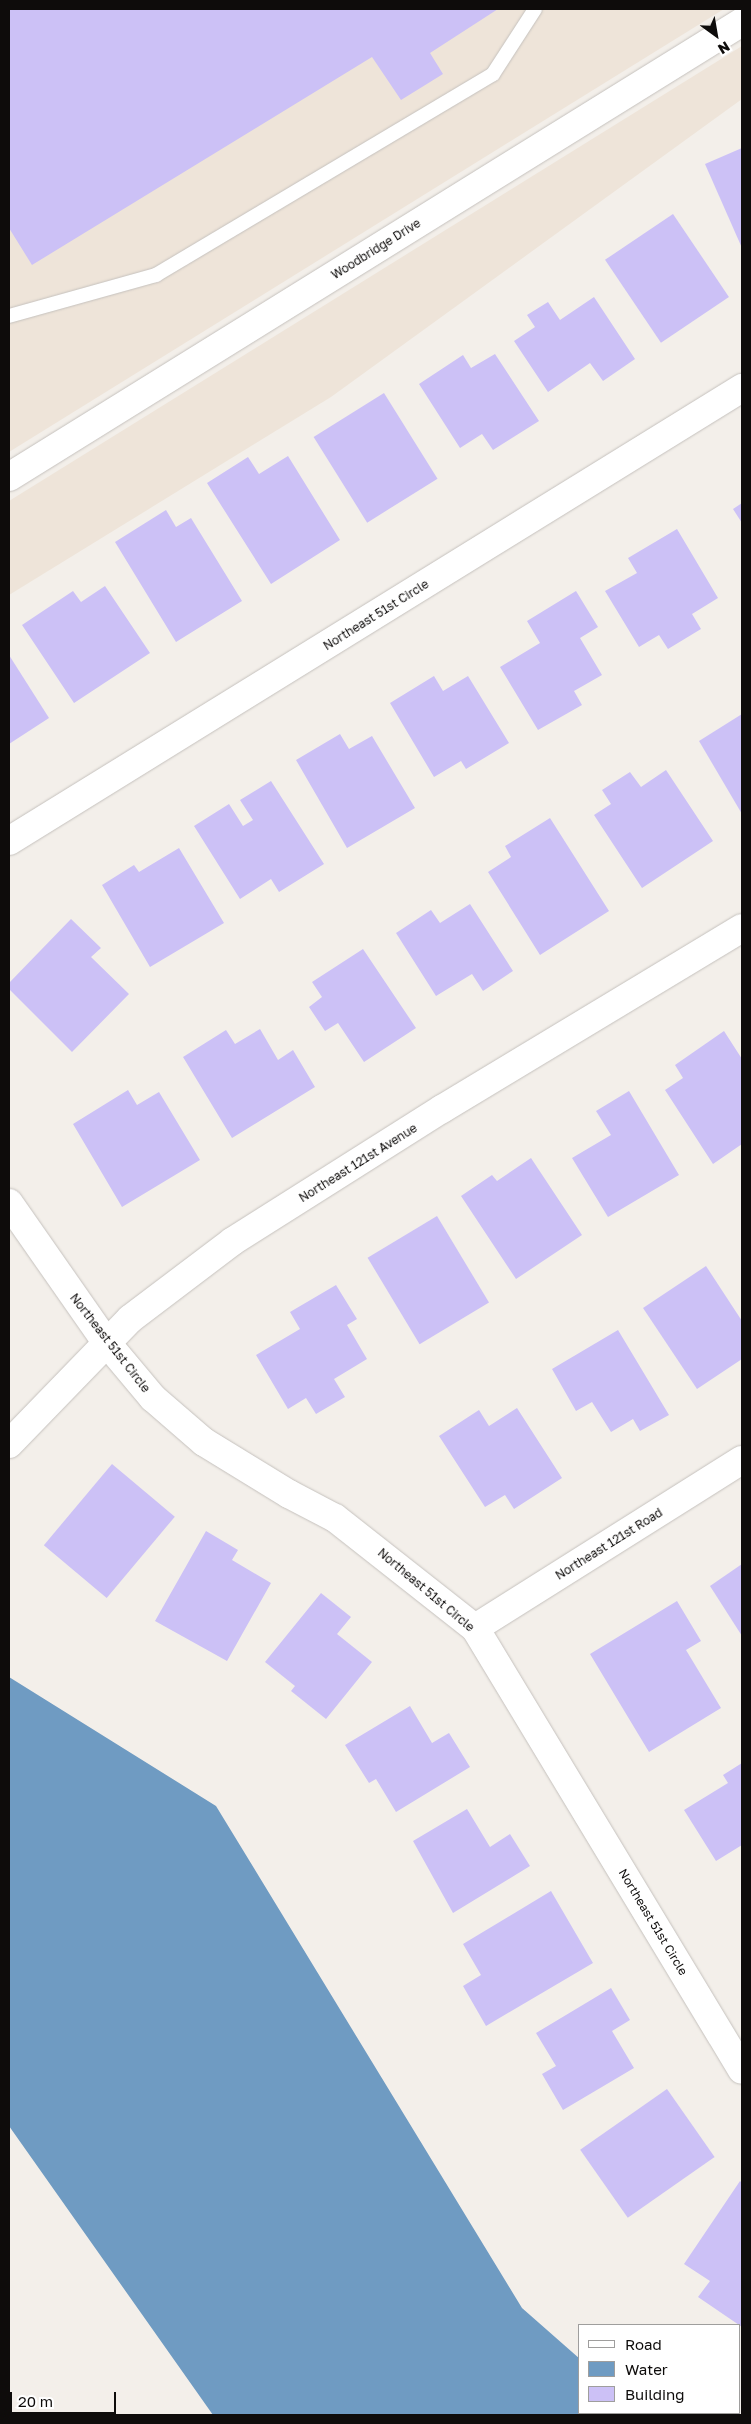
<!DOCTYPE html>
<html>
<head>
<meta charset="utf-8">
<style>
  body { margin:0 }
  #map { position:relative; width:751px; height:2424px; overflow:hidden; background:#f3efea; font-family:"Golos Text",sans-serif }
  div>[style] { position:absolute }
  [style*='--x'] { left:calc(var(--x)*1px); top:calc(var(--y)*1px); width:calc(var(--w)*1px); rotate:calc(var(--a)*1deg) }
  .built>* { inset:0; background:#eee4d9 }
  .water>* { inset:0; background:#6f9bc2 }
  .building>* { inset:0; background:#ccc1f6; transform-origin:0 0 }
  .roads { filter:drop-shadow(0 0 1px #c5c1bd) drop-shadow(0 0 1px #c5c1bd) }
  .service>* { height:14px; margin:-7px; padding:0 7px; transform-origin:7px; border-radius:7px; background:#fff }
  .minor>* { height:28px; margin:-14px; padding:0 14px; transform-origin:14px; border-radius:14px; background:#fff }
  .tertiary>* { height:28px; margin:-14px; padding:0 14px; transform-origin:14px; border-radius:14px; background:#fff }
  span { translate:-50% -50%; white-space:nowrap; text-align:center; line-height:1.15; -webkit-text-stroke:5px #fff; paint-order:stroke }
  .street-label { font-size:12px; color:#0e0c0b }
  .frame { position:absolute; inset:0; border:10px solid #0e0c0b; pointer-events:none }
  .legend { position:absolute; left:578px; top:2324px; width:162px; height:90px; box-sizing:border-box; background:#fff; border:1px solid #9f9e9d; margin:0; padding:6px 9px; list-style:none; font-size:15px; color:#0e0c0b }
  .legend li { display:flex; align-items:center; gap:10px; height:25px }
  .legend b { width:25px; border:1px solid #9f9e9d }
  .north { position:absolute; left:691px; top:10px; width:50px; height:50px; -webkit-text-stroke:4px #fff; paint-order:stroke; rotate:148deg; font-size:14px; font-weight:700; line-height:20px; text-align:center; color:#0e0c0b }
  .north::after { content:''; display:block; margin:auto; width:18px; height:22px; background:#0e0c0b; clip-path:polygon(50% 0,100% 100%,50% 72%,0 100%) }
  .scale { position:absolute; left:10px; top:2392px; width:106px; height:22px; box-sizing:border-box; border:2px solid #0e0c0b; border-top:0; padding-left:6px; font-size:15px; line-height:18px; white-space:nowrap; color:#0e0c0b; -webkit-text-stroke:4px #fff; paint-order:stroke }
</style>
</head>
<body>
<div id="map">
  <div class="built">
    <i style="clip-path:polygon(9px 9px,724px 9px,9px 452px)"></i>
    <i style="clip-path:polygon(742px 46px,742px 99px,331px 397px,9px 595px,9px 501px)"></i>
  </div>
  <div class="water">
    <i style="clip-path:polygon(9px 1677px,216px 1806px,522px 2308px,580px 2359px,580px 2413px,664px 2415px,213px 2415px,9px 2126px)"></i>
  </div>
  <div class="building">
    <i style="clip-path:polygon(9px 9px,498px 9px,430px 53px,443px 74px,401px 100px,372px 57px,32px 265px,9px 228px)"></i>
    <i style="clip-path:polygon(742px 148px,742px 248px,705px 164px)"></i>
    <i style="left:673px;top:214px;width:100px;height:82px;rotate:56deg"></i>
    <i style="clip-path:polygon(594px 297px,635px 359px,603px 381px,590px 363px,548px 392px,514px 341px,535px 327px,527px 315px,548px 302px,560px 320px)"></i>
    <i style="clip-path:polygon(495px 354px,539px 421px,493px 450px,482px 434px,460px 448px,419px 384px,463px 355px,471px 368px)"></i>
    <i style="left:384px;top:393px;width:101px;height:83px;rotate:58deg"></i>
    <i style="clip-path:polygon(288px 456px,340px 540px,271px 584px,207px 483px,248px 457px,259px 474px)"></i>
    <i style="clip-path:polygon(742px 503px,742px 523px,733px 509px)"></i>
    <i style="clip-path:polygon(166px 510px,176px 527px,191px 518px,242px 601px,176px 642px,115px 542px)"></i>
    <i style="clip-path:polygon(677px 529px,718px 598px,692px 614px,701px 629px,668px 649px,659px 635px,639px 647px,605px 591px,637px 573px,628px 558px)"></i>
    <i style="clip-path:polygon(105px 586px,150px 653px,74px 703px,22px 625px,73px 591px,81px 602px)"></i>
    <i style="clip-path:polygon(576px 591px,598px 627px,580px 638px,602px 675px,574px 691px,582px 705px,538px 730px,500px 667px,540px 643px,527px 621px)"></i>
    <i style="clip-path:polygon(9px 655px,49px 718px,9px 744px)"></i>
    <i style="clip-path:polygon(434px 676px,443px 691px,468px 676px,509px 743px,466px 769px,461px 761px,434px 777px,390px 703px)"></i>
    <i style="clip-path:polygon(742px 714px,742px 814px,699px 741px)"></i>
    <i style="clip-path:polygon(340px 734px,349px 749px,372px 736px,415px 808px,347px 848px,296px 760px)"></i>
    <i style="clip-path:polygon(666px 770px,713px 841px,642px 888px,594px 815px,611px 804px,602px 790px,630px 772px,641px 787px)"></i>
    <i style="clip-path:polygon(271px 781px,324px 864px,279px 892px,271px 879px,240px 899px,194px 826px,229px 804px,243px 826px,253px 820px,240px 800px)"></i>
    <i style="clip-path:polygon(550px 818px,609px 911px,540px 955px,488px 872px,511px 857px,505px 846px)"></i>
    <i style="clip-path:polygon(179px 848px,224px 923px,150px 967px,102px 885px,134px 865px,139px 872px)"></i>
    <i style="clip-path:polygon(470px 904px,513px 971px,483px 991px,472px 974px,436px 996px,396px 933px,431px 910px,440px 923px)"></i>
    <i style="clip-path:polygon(71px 919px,101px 948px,91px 957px,129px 994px,72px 1052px,9px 989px,9px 983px)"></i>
    <i style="clip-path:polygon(363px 949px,416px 1028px,364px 1062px,338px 1023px,325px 1031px,309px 1007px,322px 997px,312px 982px)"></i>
    <i style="clip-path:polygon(260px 1029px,278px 1060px,293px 1050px,315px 1087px,232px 1138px,183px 1057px,226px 1030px,235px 1044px)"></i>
    <i style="clip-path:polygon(724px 1031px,742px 1059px,742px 1144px,713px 1164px,665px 1090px,683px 1078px,675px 1065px)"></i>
    <i style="clip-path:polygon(128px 1090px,137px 1105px,159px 1092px,200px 1160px,122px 1207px,73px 1124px)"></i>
    <i style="clip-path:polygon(629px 1091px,679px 1175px,608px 1217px,572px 1158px,611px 1135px,596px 1111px)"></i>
    <i style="clip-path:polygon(531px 1158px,582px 1235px,516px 1279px,461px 1196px,492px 1175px,497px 1181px)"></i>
    <i style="left:437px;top:1216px;width:101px;height:81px;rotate:59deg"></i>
    <i style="clip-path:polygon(706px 1266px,742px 1321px,742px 1359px,697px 1389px,643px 1308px)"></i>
    <i style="clip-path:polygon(336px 1285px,357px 1319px,347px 1325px,367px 1359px,334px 1379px,345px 1397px,316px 1414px,306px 1398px,288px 1409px,256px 1355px,300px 1329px,290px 1312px)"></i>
    <i style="clip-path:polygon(618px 1330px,669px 1415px,640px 1431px,633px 1419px,611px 1432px,592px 1402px,576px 1411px,552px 1369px)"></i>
    <i style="clip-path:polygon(517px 1408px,562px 1478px,514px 1509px,505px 1495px,485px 1507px,439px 1436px,479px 1410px,489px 1426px)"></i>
    <i style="left:112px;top:1464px;width:82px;height:106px;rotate:40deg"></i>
    <i style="clip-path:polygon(206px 1531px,238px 1550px,232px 1560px,271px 1583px,227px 1661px,155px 1621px)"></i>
    <i style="clip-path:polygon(742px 1564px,742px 1636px,710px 1586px)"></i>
    <i style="clip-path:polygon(321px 1593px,351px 1617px,337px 1634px,372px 1662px,326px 1719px,291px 1691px,295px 1686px,265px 1662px)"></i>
    <i style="clip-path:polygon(677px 1601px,701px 1641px,686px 1650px,721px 1708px,649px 1752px,590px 1654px)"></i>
    <i style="clip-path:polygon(410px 1706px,432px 1743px,449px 1733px,470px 1767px,396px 1812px,376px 1779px,369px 1783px,345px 1745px)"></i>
    <i style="clip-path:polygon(742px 1763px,742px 1845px,716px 1861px,684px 1810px,728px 1783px,723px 1775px)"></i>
    <i style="clip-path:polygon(467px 1809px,490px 1847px,510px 1834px,530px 1866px,453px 1913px,413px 1841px)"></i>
    <i style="clip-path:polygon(551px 1891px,593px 1963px,486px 2026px,463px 1986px,481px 1975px,463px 1944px)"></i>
    <i style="clip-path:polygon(611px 1988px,630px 2020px,612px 2031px,634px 2068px,563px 2110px,542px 2074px,556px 2066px,536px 2033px)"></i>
    <i style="left:667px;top:2089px;width:83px;height:106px;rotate:55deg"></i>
    <i style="clip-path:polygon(740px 2181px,742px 2183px,742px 2327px,698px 2297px,710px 2281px,684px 2264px)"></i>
  </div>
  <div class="roads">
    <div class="service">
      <i style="--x:9;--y:316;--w:153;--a:-15.6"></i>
      <i style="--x:156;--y:275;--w:392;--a:-30.8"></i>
      <i style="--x:493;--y:74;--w:77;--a:-57.1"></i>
    </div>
    <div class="minor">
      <i style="--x:9;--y:841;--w:862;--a:-31.72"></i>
      <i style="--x:9;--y:1203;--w:169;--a:55.1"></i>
      <i style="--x:106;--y:1342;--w:73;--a:50"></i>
      <i style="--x:153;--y:1398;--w:67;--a:40.8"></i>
      <i style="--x:204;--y:1442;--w:100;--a:31.5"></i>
      <i style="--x:289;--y:1494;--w:52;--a:27.6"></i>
      <i style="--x:335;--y:1518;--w:178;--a:38.2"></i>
      <i style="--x:475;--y:1628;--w:516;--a:58.86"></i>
      <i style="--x:9;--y:1444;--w:174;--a:-45.9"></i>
      <i style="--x:130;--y:1319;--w:129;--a:-37.1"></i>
      <i style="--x:233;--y:1241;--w:247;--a:-32.3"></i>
      <i style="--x:442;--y:1109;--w:350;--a:-31.1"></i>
      <i style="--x:475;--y:1628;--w:315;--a:-32.2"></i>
    </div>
    <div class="tertiary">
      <i style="--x:9;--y:477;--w:863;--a:-31.83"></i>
    </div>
  </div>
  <div class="street-label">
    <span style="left:376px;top:249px;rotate:-32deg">Woodbridge Drive</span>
    <span style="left:376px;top:615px;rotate:-32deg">Northeast 51st Circle</span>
    <span style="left:358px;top:1163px;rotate:-32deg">Northeast 121st Avenue</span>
    <span style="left:110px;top:1343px;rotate:52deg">Northeast 51st Circle</span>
    <span style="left:609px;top:1544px;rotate:-32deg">Northeast 121st Road</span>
    <span style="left:426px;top:1590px;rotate:40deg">Northeast 51st Circle</span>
    <span style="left:653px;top:1922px;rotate:59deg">Northeast 51st Circle</span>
  </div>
  <div class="frame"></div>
  <ul class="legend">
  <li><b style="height:6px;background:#fff"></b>Road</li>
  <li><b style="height:14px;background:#6f9bc2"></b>Water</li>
  <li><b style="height:14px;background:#ccc1f6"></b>Building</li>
  </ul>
  <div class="north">N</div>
  <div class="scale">20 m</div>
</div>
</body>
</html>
